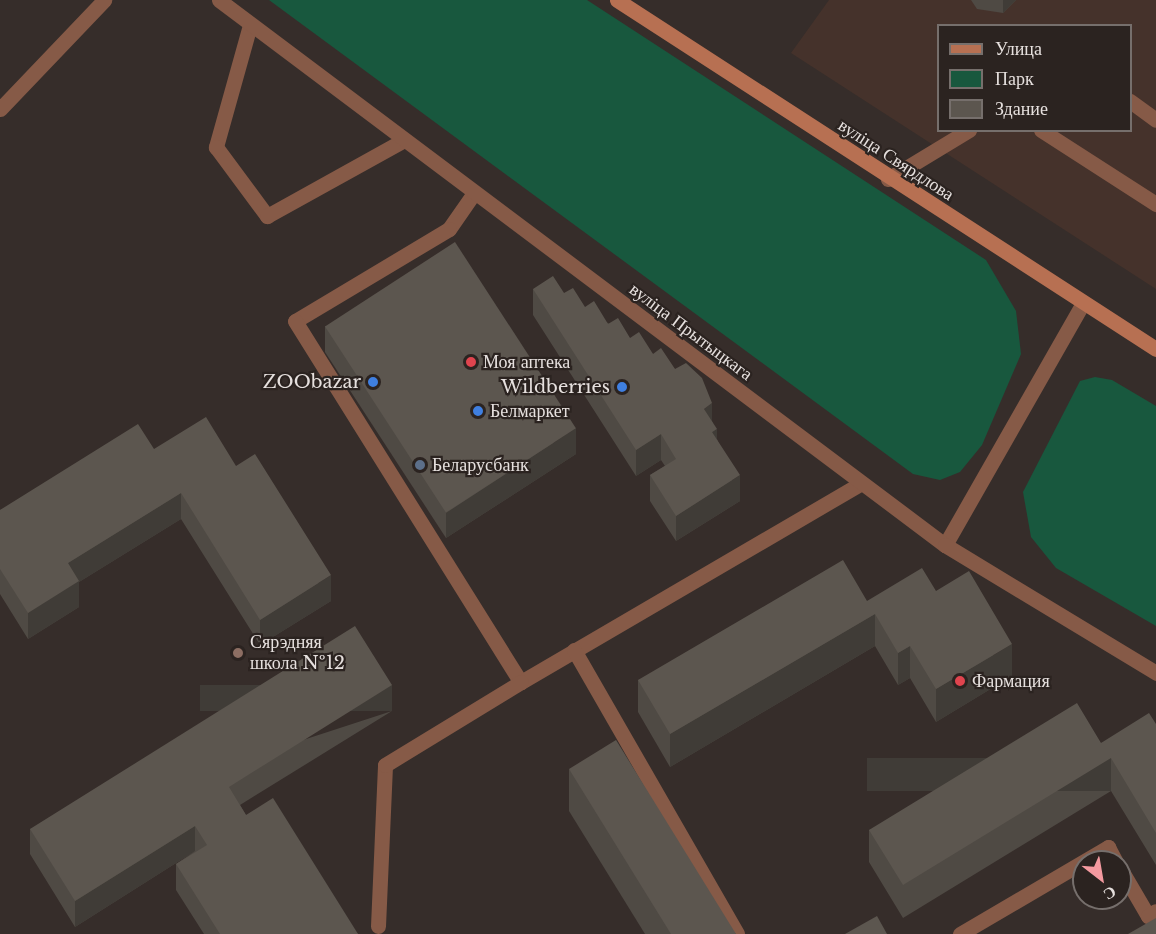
<!DOCTYPE html>
<html>
<head>
<meta charset="utf-8">
<style>
  body { margin:0 }
  #map { position:relative; width:1156px; height:934px; overflow:hidden; background:#362d2a; font-family:"Libre Baskerville",serif }
  div>[style] { position:absolute }
  [style*='--x'] { left:calc(var(--x)*1px); top:calc(var(--y)*1px); width:calc(var(--w)*1px); rotate:calc(var(--a)*1deg) }
  .industrial>* { inset:0; background:#45322b }
  .green>* { inset:0; background:#18583e }
  .service>* { height:15px; margin:-7.5px; padding:0 7.5px; transform-origin:7.5px; border-radius:7.5px; background:#865a47 }
  .minor>* { height:15px; margin:-7.5px; padding:0 7.5px; transform-origin:7.5px; border-radius:7.5px; background:#865a47 }
  .tertiary>* { height:15px; margin:-7.5px; padding:0 7.5px; transform-origin:7.5px; border-radius:7.5px; background:#865a47 }
  .secondary>* { height:15px; margin:-7.5px; padding:0 7.5px; transform-origin:7.5px; border-radius:7.5px; background:#b77052 }
  .wall>* { inset:0; background:#4f4a44 }
  .shaded-wall>* { inset:0; background:#403c37; transform-origin:0 0 }
  .building>* { inset:0; background:#5c564f; transform-origin:0 0 }
  .dots>* { width:16px; height:16px; translate:-50% -50%; box-sizing:border-box; border:3px solid #2b2320; border-radius:50% }
  span { translate:-50% -50%; white-space:nowrap; text-align:center; line-height:1.15; -webkit-text-stroke:4.5px #2b2320; paint-order:stroke }
  .street-label { font-size:18px; color:#e6e0de }
  .poi-label { font-size:18px; color:#e6e0de }
  .left { translate:0 -50%; text-align:left }
  .right { translate:-100% -50%; text-align:right }
  .legend { position:absolute; left:937px; top:24px; width:195px; height:108px; box-sizing:border-box; background:#2b2320; border:2px solid #766f6c; margin:0; padding:8px 10px; list-style:none; font-size:18px; color:#e6e0de }
  .legend li { display:flex; align-items:center; gap:12px; height:30px }
  .legend b { width:30px; border:2px solid #766f6c }
  .north { position:absolute; left:1072px; top:850px; width:60px; height:60px; box-sizing:border-box; background:#2b2320; border:2px solid #766f6c; border-radius:50%; rotate:149deg; font-size:16px; font-weight:700; line-height:24px; text-align:center; color:#e6e0de }
  .north::after { content:''; display:block; margin:auto; width:21px; height:27px; background:#f49aa0; clip-path:polygon(50% 0,100% 100%,50% 72%,0 100%) }
</style>
</head>
<body>
<div id="map">
  <div class="industrial">
    <i style="clip-path:polygon(evenodd,829px 0,1156px 0,1156px 289px,791px 53px,829px 0,938px 26px,1130px 26px,1130px 130px,938px 130px,938px 26px)"></i>
  </div>
  <div class="green">
    <i style="clip-path:polygon(269px 0,587px 0,986px 260px,1016px 311px,1021px 354px,982px 445px,960px 472px,940px 480px,913px 474px)"></i>
    <i style="clip-path:polygon(1095px 377px,1112px 380px,1156px 406px,1156px 626px,1056px 568px,1031px 537px,1023px 492px,1080px 381px)"></i>
  </div>
  <div class="service">
    <i style="--x:250;--y:25;--w:127;--a:105.6"></i>
    <i style="--x:216;--y:147;--w:86;--a:53.5"></i>
    <i style="--x:267;--y:216;--w:157;--a:-29"></i>
    <i style="--x:1130;--y:101;--w:32;--a:36"></i>
    <i style="--x:1041;--y:130;--w:137;--a:32.8"></i>
    <i style="--x:888;--y:179;--w:95;--a:-31.2"></i>
    <i style="--x:474;--y:193;--w:44;--a:124.8"></i>
    <i style="--x:449;--y:229;--w:179;--a:149.1"></i>
    <i style="--x:295;--y:321;--w:426;--a:58"></i>
    <i style="--x:521;--y:682;--w:394;--a:-30.3"></i>
    <i style="--x:574;--y:650;--w:327;--a:60.1"></i>
    <i style="--x:1120;--y:868;--w:56;--a:59.7"></i>
    <i style="--x:1148;--y:916;--w:9;--a:-32"></i>
    <i style="--x:378;--y:926;--w:161;--a:-87.5"></i>
    <i style="--x:385;--y:765;--w:159;--a:-31.4"></i>
    <i style="--x:960;--y:934;--w:172;--a:-30.4"></i>
    <i style="--x:1108;--y:847;--w:17;--a:62"></i>
  </div>
  <div class="minor">
    <i style="--x:945;--y:545;--w:279;--a:-60.3"></i>
  </div>
  <div class="tertiary">
    <i style="--x:219;--y:0;--w:908;--a:36.9"></i>
    <i style="--x:945;--y:545;--w:247;--a:31.2"></i>
    <i style="--x:0;--y:109;--w:151;--a:-46.3"></i>
  </div>
  <div class="secondary">
    <i style="--x:617;--y:0;--w:642;--a:32.92"></i>
  </div>
  <div class="wall">
    <i style="clip-path:polygon(971px 0,1016px 0,1003px 13px,977px 9px)"></i>
    <i style="clip-path:polygon(533px 289px,564px 293px,675px 369px,712px 421px,717px 439px,740px 501px,676px 541px,650px 501px,650px 475px,665px 466px,661px 460px,636px 476px,533px 315px)"></i>
    <i style="clip-path:polygon(325px 326px,576px 454px,446px 538px,325px 352px)"></i>
    <i style="clip-path:polygon(154px 449px,236px 466px,331px 601px,260px 645px,181px 519px,79px 582px,79px 607px,28px 639px,0 594px,0 510px)"></i>
    <i style="clip-path:polygon(936px 591px,1012px 676px,936px 722px,910px 678px,898px 685px,875px 646px,670px 767px,638px 712px,638px 680px,867px 601px)"></i>
    <i style="clip-path:polygon(392px 711px,240px 805px,246px 815px,358px 934px,204px 934px,176px 890px,176px 864px,195px 851px,75px 927px,30px 854px,30px 829px)"></i>
    <i style="clip-path:polygon(1156px 724px,1156px 865px,1111px 791px,903px 918px,869px 862px,869px 830px,1101px 743px)"></i>
    <i style="clip-path:polygon(569px 769px,736px 934px,645px 934px,569px 811px)"></i>
  </div>
  <div class="shaded-wall">
    <i style="clip-path:polygon(1003px 0,1016px 0,1003px 13px)"></i>
    <i style="clip-path:polygon(712px 403px,712px 429px,704px 409px)"></i>
    <i style="clip-path:polygon(576px 428px,576px 454px,446px 538px,446px 513px)"></i>
    <i style="clip-path:polygon(717px 429px,717px 454px,712px 432px)"></i>
    <i style="clip-path:polygon(661px 434px,661px 460px,636px 476px,636px 450px)"></i>
    <i style="clip-path:polygon(740px 475px,740px 501px,676px 541px,676px 516px)"></i>
    <i style="clip-path:polygon(181px 493px,181px 519px,79px 582px,79px 607px,28px 639px,28px 613px,68px 563px)"></i>
    <i style="clip-path:polygon(331px 575px,331px 601px,260px 645px,260px 620px)"></i>
    <i style="clip-path:polygon(875px 614px,875px 646px,670px 767px,670px 734px)"></i>
    <i style="clip-path:polygon(1012px 644px,1012px 676px,936px 722px,936px 689px)"></i>
    <i style="clip-path:polygon(910px 646px,910px 678px,898px 685px,898px 653px)"></i>
    <i style="left:392px;top:685px;width:26px;height:192px;rotate:90deg"></i>
    <i style="left:1111px;top:758px;width:33px;height:244px;rotate:90deg"></i>
    <i style="clip-path:polygon(195px 826px,195px 851px,75px 927px,75px 901px)"></i>
  </div>
  <div class="building">
    <i style="left:455px;top:242px;width:222px;height:155px;rotate:57deg"></i>
    <i style="clip-path:polygon(553px 276px,564px 293px,573px 288px,585px 307px,594px 301px,608px 324px,618px 318px,630px 338px,639px 332px,653px 354px,661px 348px,675px 369px,686px 363px,702px 378px,712px 403px,704px 409px,717px 429px,712px 432px,740px 475px,676px 516px,650px 475px,676px 459px,661px 434px,636px 450px,533px 289px)"></i>
    <i style="clip-path:polygon(206px 417px,236px 466px,255px 454px,331px 575px,260px 620px,181px 493px,68px 563px,79px 581px,28px 613px,0 569px,0 510px,138px 424px,154px 449px)"></i>
    <i style="clip-path:polygon(843px 560px,867px 601px,922px 568px,936px 591px,969px 571px,1012px 644px,936px 689px,910px 646px,898px 653px,875px 614px,670px 734px,638px 680px)"></i>
    <i style="clip-path:polygon(355px 626px,392px 685px,229px 787px,246px 815px,273px 798px,358px 934px,220px 934px,176px 864px,207px 845px,195px 826px,75px 901px,30px 829px)"></i>
    <i style="clip-path:polygon(1077px 703px,1101px 743px,1149px 713px,1156px 724px,1156px 833px,1111px 758px,903px 885px,869px 830px)"></i>
    <i style="clip-path:polygon(616px 740px,736px 934px,671px 934px,569px 769px)"></i>
    <i style="clip-path:polygon(877px 916px,887px 934px,845px 934px)"></i>
    <i style="clip-path:polygon(1156px 918px,1156px 934px,1128px 934px)"></i>
  </div>
  <div class="dots">
    <i style="left:471px;top:362px;background:#e0444e"></i>
    <i style="left:373px;top:382px;background:#3f7fe0"></i>
    <i style="left:622px;top:387px;background:#3f7fe0"></i>
    <i style="left:478px;top:411px;background:#3f7fe0"></i>
    <i style="left:420px;top:465px;background:#5c6f8a"></i>
    <i style="left:238px;top:653px;background:#8d6e63"></i>
    <i style="left:960px;top:681px;background:#e0444e"></i>
  </div>
  <div class="street-label">
    <span style="left:896px;top:160px;rotate:33deg">вуліца Свярдлова</span>
    <span style="left:691px;top:332px;rotate:37deg">вуліца Прытыцкага</span>
  </div>
  <div class="poi-label">
    <span class="left" style="left:483px;top:362px">Моя аптека</span>
    <span class="right" style="left:361px;top:382px">ZOObazar</span>
    <span class="right" style="left:610px;top:387px">Wildberries</span>
    <span class="left" style="left:490px;top:411px">Белмаркет</span>
    <span class="left" style="left:432px;top:465px">Беларусбанк</span>
    <span class="left" style="left:250px;top:653px">Сярэдняя<br>школа №12</span>
    <span class="left" style="left:972px;top:681px">Фармация</span>
  </div>
  <ul class="legend">
  <li><b style="height:8px;background:#b77052"></b>Улица</li>
  <li><b style="height:16px;background:#18583e"></b>Парк</li>
  <li><b style="height:16px;background:#5c564f"></b>Здание</li>
  </ul>
  <div class="north">С</div>
</div>
</body>
</html>
